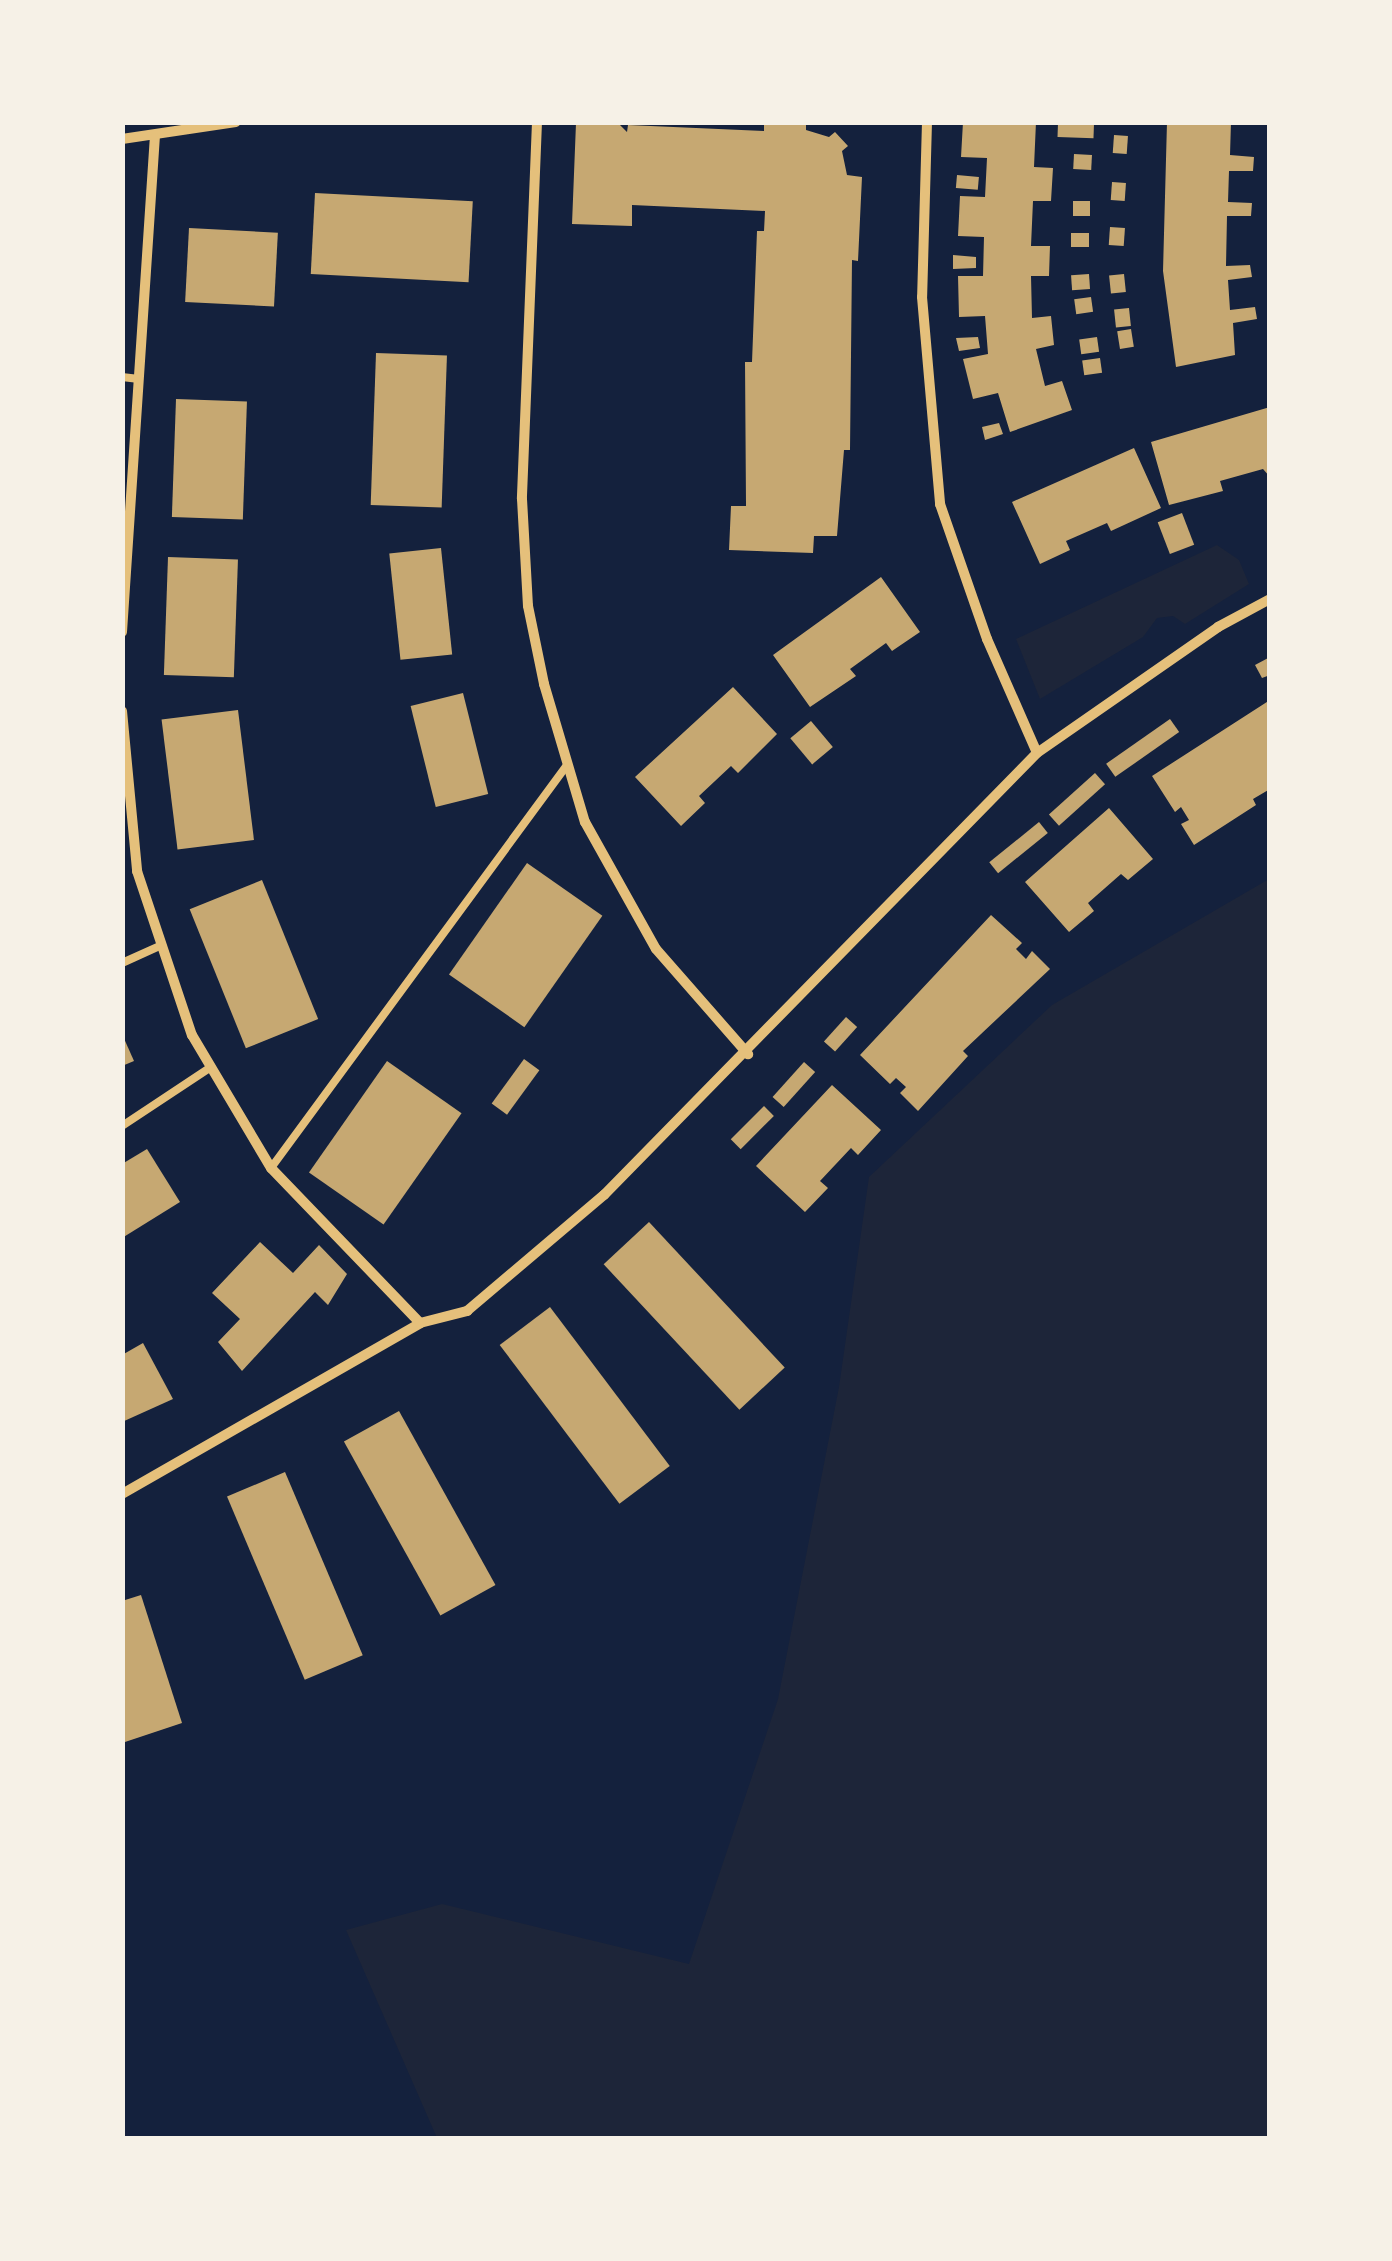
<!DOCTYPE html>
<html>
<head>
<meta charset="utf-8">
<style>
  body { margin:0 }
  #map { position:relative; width:1392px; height:2261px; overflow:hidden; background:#14213d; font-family:Roboto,sans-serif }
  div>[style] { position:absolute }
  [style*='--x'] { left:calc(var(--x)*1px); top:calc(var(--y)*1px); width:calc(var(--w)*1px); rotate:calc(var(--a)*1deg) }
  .green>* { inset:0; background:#1d2539 }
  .building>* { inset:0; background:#c6a872; transform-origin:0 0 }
  .service>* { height:8px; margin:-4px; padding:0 4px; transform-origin:4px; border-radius:4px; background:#e5c07b }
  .minor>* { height:10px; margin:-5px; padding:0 5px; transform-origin:5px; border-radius:5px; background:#e5c07b }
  span { translate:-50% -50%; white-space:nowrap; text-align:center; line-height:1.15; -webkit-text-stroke:8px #f6f1e7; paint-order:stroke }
  .frame { position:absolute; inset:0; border:125px solid #f6f1e7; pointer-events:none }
</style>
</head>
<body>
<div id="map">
  <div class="green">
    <i style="clip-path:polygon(1217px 545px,1239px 560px,1249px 584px,1185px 624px,1173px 616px,1157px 618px,1143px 637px,1040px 699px,1016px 639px)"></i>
    <i style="clip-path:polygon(1269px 879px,1269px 2138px,437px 2138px,346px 1930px,442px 1904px,689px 1964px,778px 1699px,839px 1387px,869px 1177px,1052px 1005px)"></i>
  </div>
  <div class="building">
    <i style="clip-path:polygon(764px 122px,806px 122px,806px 130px,829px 137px,835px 132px,848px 146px,842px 151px,847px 175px,862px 177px,858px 261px,852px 260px,850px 450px,844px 450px,837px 536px,814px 536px,813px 553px,729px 550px,731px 506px,746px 506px,745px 362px,752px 362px,757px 231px,764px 231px,765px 211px,632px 205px,632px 226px,572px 224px,576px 123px,620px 125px,627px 132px,628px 125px,764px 131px)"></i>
    <i style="clip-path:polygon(963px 122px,1036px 122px,1034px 167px,1053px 168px,1051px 201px,1033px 201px,1031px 246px,1050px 246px,1049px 276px,1031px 276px,1032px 318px,1051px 316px,1054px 345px,1036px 349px,1045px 386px,1062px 381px,1072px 410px,1010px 432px,998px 393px,973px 399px,963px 359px,988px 354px,985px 316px,959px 317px,958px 276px,983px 276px,984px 237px,958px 236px,960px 196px,985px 197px,987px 158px,961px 157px)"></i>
    <i style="clip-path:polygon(1167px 122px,1231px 122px,1230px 155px,1254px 157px,1253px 171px,1229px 171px,1228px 202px,1252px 203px,1251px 216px,1227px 216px,1226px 266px,1250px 265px,1252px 277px,1228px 280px,1230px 310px,1255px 307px,1257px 319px,1233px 323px,1235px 355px,1176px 367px,1163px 271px)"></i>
    <i style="left:1058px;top:123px;width:36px;height:14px;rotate:2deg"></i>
    <i style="left:1114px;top:135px;width:14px;height:18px;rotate:4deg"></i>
    <i style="left:1074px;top:154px;width:18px;height:15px;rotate:3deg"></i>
    <i style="left:957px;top:175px;width:22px;height:13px;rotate:5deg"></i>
    <i style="left:1112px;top:182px;width:14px;height:18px;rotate:4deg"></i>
    <i style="left:315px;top:193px;width:158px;height:81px;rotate:3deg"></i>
    <i style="left:1073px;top:201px;width:17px;height:15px"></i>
    <i style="left:1110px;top:227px;width:15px;height:18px;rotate:4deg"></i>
    <i style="left:189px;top:228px;width:89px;height:74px;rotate:3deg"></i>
    <i style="left:1071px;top:233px;width:18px;height:14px"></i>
    <i style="clip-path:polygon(953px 255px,976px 257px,976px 268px,953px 269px)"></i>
    <i style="left:1089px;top:274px;width:15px;height:18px;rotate:86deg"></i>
    <i style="left:1124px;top:274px;width:18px;height:15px;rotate:84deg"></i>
    <i style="left:1091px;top:297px;width:15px;height:17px;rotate:82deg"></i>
    <i style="left:1129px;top:308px;width:18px;height:15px;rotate:84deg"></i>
    <i style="left:1131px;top:329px;width:18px;height:14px;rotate:81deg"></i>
    <i style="clip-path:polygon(978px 337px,980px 348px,959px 351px,956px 338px)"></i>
    <i style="left:1097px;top:337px;width:15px;height:18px;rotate:82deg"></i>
    <i style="left:376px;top:353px;width:71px;height:152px;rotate:2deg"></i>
    <i style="left:1100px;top:358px;width:15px;height:18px;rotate:82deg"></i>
    <i style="left:176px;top:399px;width:71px;height:118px;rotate:2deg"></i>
    <i style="clip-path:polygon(1270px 407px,1270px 477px,1263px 469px,1220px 481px,1223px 491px,1169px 505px,1151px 442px)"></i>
    <i style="clip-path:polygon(999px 423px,1003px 434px,985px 440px,982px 427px)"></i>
    <i style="clip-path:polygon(1134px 448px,1161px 508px,1111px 531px,1107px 523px,1066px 541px,1070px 550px,1040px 564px,1012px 502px)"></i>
    <i style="left:1182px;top:513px;width:34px;height:26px;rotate:69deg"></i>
    <i style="left:441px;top:548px;width:107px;height:52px;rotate:84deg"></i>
    <i style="left:168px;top:557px;width:70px;height:118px;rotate:2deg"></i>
    <i style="clip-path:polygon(881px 577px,920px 632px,892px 651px,886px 643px,850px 669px,856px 676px,810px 707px,773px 655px)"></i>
    <i style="clip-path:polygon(1270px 657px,1270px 675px,1262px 678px,1255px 665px)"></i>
    <i style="clip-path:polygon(733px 687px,777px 734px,738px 773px,731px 766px,699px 796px,705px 803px,681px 826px,635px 777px)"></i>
    <i style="left:463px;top:693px;width:104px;height:54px;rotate:76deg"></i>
    <i style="clip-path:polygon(1270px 700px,1270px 789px,1253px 799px,1256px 805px,1194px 845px,1181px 824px,1189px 820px,1181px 807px,1175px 812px,1152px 776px)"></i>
    <i style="left:238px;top:710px;width:131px;height:77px;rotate:83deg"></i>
    <i style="left:1170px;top:719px;width:16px;height:78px;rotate:55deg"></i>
    <i style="left:811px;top:721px;width:34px;height:27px;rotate:50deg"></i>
    <i style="left:1095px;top:773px;width:15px;height:62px;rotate:48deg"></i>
    <i style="clip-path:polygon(1109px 808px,1153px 859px,1128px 880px,1121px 874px,1088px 903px,1094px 911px,1069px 932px,1025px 882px)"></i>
    <i style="left:1039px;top:822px;width:14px;height:64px;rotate:51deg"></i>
    <i style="left:527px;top:863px;width:92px;height:136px;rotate:35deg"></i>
    <i style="left:262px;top:880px;width:150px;height:78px;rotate:68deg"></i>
    <i style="clip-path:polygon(991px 915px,1022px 943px,1016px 949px,1026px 959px,1032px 951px,1050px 969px,963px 1051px,968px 1056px,918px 1111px,900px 1093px,906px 1087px,896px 1078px,890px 1084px,860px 1055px)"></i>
    <i style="left:846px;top:1017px;width:15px;height:33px;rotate:42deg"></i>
    <i style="clip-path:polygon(122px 1034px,134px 1061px,122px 1066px)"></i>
    <i style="left:524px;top:1059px;width:19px;height:55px;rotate:36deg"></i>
    <i style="left:387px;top:1061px;width:91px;height:136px;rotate:35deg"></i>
    <i style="left:804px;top:1062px;width:15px;height:47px;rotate:42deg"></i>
    <i style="clip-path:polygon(832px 1085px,881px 1130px,858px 1155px,851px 1148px,820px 1181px,828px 1188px,805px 1212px,756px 1166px)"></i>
    <i style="left:764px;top:1106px;width:14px;height:47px;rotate:45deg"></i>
    <i style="clip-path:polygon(147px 1149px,180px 1202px,122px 1238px,122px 1164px)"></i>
    <i style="left:649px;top:1222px;width:199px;height:62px;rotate:47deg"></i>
    <i style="clip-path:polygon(260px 1242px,293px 1273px,319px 1245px,347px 1274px,328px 1305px,315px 1292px,242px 1371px,218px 1342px,240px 1319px,212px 1293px)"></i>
    <i style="left:550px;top:1307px;width:199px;height:63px;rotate:53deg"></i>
    <i style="clip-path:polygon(143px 1343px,173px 1399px,122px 1422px,122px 1355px)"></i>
    <i style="left:399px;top:1411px;width:199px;height:63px;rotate:61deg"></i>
    <i style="left:285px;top:1472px;width:199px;height:63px;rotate:67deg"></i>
    <i style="clip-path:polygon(141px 1595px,182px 1723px,122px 1743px,122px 1601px)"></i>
  </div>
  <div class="service">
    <i style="--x:122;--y:377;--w:17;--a:7"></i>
    <i style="--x:122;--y:963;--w:44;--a:-24.2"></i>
    <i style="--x:122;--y:1126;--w:107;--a:-33.5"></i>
    <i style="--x:271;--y:1168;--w:499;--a:-53.7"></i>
  </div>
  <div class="minor">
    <i style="--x:537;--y:122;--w:377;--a:92.3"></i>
    <i style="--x:522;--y:499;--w:107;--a:86.8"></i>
    <i style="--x:528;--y:606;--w:80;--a:78.4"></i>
    <i style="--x:544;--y:684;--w:144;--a:73.5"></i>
    <i style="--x:585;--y:822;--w:145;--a:60.8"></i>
    <i style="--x:656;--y:949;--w:140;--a:48.8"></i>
    <i style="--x:927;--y:122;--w:175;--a:91.6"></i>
    <i style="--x:922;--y:297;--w:208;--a:85"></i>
    <i style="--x:940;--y:504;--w:143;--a:70.8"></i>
    <i style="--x:987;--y:639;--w:124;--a:66.3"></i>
    <i style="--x:122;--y:139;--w:115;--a:-8.5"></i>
    <i style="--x:122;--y:632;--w:495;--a:-86.2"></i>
    <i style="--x:122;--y:711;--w:161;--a:84.6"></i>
    <i style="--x:137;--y:871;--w:173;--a:71.5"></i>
    <i style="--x:192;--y:1035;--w:155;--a:59.3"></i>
    <i style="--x:271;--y:1168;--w:215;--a:46.1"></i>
    <i style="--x:122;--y:1494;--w:344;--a:-29.8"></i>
    <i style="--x:420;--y:1323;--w:49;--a:-14.3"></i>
    <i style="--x:467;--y:1311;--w:180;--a:-40.3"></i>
    <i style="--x:604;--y:1195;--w:619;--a:-45.59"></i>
    <i style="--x:1037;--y:753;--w:221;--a:-34.8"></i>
    <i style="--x:1218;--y:627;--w:59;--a:-28.3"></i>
  </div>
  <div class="frame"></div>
</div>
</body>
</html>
